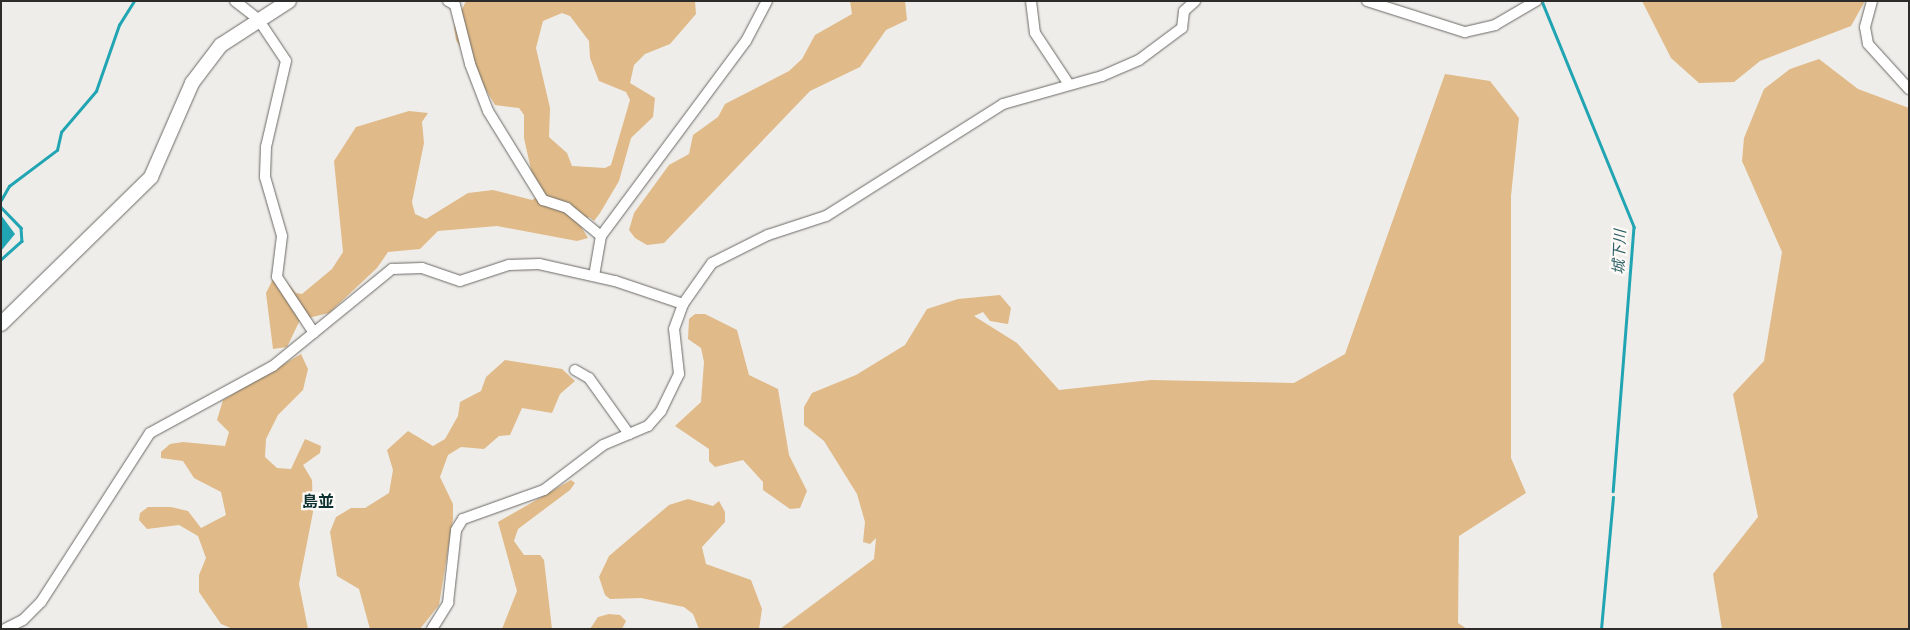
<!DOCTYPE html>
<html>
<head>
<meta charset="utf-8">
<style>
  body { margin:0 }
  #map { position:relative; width:1910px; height:630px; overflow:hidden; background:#efede9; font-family:Merriweather,"Noto Sans JP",serif }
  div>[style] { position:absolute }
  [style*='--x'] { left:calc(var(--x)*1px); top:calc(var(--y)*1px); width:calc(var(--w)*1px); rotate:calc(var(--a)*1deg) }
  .green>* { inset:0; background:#e0ba88 }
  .water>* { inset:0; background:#22a5b3 }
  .stream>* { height:2.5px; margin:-1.25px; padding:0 1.25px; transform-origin:1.25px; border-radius:1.25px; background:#22a5b3 }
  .roads { filter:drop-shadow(0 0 1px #6a6865) drop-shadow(0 0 1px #6a6865) }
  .street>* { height:10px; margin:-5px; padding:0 5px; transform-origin:5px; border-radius:5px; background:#fff }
  .secondary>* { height:14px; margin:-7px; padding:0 7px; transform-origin:7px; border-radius:7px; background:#fff }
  span { translate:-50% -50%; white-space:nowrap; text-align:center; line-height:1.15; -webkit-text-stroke:4.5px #fdfaf7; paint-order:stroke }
  .water-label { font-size:15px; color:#2e6066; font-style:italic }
  .quarter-label { font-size:16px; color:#0e3232; font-weight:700 }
  .frame { position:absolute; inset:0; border:2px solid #2d2c2b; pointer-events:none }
</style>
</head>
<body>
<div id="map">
  <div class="green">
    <i style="clip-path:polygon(evenodd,466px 1px,695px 1px,696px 14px,670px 44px,645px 54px,634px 65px,630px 83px,655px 98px,653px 117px,631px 138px,619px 181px,600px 213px,594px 221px,589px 217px,579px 223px,588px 238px,577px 241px,497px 226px,438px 231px,420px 249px,388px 252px,377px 268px,329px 313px,300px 320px,287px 347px,273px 349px,266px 293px,273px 279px,284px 279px,296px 293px,302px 294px,332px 269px,343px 252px,334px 161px,356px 127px,409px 111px,428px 113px,422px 122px,424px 143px,412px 202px,415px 214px,426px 219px,468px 193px,493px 190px,532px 200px,537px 197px,524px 138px,524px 115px,519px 108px,495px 105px,456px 40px,454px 26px,466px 1px,562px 13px,570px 16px,589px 41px,590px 58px,599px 81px,626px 92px,630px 100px,611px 165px,605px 168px,572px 166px,567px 153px,549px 137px,550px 108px,536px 48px,543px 21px,562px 13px)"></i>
    <i style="clip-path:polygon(850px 1px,905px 1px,907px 20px,886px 30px,860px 67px,810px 91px,664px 243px,647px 245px,635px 238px,629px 230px,634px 213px,669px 165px,689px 154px,693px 135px,718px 117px,725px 104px,789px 71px,802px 59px,815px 35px,852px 14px)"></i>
    <i style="clip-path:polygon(1642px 1px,1865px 1px,1851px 26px,1760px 61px,1734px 82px,1699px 83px,1671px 58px)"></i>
    <i style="clip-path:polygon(1819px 59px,1858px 89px,1909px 108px,1909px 629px,1722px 629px,1713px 574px,1758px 517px,1733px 394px,1764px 361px,1782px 252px,1742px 161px,1744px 138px,1764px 89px,1790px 69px)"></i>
    <i style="clip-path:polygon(1445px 74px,1490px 81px,1519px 118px,1511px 196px,1511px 458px,1526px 493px,1459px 536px,1458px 623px,1467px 629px,780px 629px,874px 559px,876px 538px,870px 544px,863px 542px,865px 522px,857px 494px,824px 441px,804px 425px,804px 407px,812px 393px,856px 375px,905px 345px,927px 309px,958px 299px,1000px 295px,1011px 308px,1008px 324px,990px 321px,983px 312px,974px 316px,1017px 343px,1059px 390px,1151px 380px,1294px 383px,1345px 354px)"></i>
    <i style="clip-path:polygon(695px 314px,705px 314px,737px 330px,749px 375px,778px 389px,789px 455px,807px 491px,800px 508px,790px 509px,763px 490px,763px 482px,743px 460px,715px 467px,709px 461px,709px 449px,675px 426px,701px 402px,704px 362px,701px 348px,688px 339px,689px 319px)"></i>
    <i style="clip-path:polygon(301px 354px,308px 369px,303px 390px,278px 415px,266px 439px,265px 457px,277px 468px,291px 469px,305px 439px,321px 446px,320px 453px,303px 465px,312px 480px,313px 512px,299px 584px,308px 629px,233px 629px,221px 624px,199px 592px,199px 575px,206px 558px,198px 536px,179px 525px,147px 529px,139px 520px,140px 513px,148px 507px,171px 507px,188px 511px,201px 528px,226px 515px,221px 492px,194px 478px,183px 461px,161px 458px,161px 452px,170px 444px,183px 442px,225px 446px,229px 432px,217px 420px,223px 400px)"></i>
    <i style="clip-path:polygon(505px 360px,562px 369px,575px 381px,560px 394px,552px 413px,522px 408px,510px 435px,499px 436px,484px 449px,461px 447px,448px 455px,440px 477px,453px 504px,453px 519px,439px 605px,420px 629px,370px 629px,359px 589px,337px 576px,330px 532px,336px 517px,351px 508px,365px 508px,389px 493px,393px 470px,387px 450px,408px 431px,433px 446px,445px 439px,458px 416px,460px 402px,481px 391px,486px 377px)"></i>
    <i style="clip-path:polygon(571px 480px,575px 483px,570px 490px,518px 529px,514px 541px,524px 555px,540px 555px,544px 560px,552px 629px,502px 629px,517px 591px,498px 522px)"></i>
    <i style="clip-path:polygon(688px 499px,713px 506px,719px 501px,725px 512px,725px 522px,702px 547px,706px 564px,751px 580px,762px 609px,759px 629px,699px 629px,693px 614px,684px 607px,641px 598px,610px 599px,605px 595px,599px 577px,609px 556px,669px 505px)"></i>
    <i style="clip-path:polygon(609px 614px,620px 615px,626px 621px,622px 629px,590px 629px,598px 617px)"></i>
  </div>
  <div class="water">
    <i style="clip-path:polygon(1px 215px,15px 234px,1px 251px)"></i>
  </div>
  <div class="stream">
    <i style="--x:1542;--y:1;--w:244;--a:67.8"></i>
    <i style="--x:1634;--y:227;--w:265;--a:94.5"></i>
    <i style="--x:1;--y:200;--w:16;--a:-60"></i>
    <i style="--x:9;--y:186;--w:60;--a:-36.9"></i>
    <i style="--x:57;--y:150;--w:18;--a:-77"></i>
    <i style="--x:61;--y:132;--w:54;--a:-49.5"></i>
    <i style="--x:96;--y:91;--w:70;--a:-70.8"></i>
    <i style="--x:119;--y:25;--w:28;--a:-58"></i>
    <i style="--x:1;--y:207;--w:29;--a:46"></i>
    <i style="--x:21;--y:228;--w:13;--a:86"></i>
    <i style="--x:22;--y:241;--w:28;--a:138"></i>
    <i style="--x:1601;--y:629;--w:132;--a:-84.8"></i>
  </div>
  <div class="roads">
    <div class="street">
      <i style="--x:235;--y:1;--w:29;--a:38"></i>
      <i style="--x:258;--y:19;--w:50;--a:56.3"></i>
      <i style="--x:286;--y:61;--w:88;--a:103.1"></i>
      <i style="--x:266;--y:147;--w:30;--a:92"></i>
      <i style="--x:265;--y:177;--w:61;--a:73.9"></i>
      <i style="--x:282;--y:236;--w:41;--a:97"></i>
      <i style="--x:277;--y:277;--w:67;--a:56.5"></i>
      <i style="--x:448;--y:1;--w:8;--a:30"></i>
      <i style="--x:455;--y:5;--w:61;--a:75.7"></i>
      <i style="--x:470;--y:64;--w:50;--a:69"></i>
      <i style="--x:488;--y:111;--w:105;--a:58.3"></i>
      <i style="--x:543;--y:200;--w:25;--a:18"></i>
      <i style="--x:567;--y:208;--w:44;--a:39.5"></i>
      <i style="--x:1031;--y:1;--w:32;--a:83"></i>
      <i style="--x:1035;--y:33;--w:60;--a:56.6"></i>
      <i style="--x:1367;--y:1;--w:103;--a:17.6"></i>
      <i style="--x:1465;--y:32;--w:31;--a:-13"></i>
      <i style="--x:1495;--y:25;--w:48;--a:-30.3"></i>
      <i style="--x:1872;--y:1;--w:27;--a:105"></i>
      <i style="--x:1865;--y:27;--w:17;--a:80"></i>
      <i style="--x:1868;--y:44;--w:61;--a:47.7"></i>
      <i style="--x:594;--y:276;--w:41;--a:-80.1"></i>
      <i style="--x:601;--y:236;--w:243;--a:-53.4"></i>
      <i style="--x:746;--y:41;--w:45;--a:-62.3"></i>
      <i style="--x:575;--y:370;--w:16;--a:30"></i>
      <i style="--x:589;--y:378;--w:69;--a:54.5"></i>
      <i style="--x:5;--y:629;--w:20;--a:-27"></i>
      <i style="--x:23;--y:620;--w:25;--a:-45"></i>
      <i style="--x:41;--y:602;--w:201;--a:-57.2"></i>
      <i style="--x:150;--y:433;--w:140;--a:-28.6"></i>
      <i style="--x:273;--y:366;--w:154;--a:-39.2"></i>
      <i style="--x:392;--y:269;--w:30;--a:-2"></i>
      <i style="--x:422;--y:268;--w:40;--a:18.9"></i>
      <i style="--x:460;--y:281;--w:52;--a:-18.1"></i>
      <i style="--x:509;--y:265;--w:30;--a:-2"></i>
      <i style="--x:539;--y:264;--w:78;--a:12.6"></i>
      <i style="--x:615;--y:281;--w:72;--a:18.7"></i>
      <i style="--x:432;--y:629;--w:31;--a:-58"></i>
      <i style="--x:448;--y:603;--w:73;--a:-83.7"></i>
      <i style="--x:456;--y:530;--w:13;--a:-58"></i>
      <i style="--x:463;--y:519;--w:86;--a:-19.7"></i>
      <i style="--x:544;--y:490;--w:74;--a:-37.3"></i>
      <i style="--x:603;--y:445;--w:49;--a:-22.9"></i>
      <i style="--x:648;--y:426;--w:20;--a:-49"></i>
      <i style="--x:661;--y:411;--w:41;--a:-64.1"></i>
      <i style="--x:679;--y:374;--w:45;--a:-96.3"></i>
      <i style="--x:674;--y:329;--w:27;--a:-70"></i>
      <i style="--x:683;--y:304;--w:50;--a:-54.7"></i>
      <i style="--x:712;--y:263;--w:63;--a:-26.6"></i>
      <i style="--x:768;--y:235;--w:61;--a:-18.1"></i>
      <i style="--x:826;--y:216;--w:209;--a:-32.3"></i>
      <i style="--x:1003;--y:104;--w:103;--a:-15.8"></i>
      <i style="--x:1102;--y:76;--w:40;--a:-23.4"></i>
      <i style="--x:1139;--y:60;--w:54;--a:-36.7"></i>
      <i style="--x:1182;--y:28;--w:17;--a:-83"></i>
      <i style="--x:1184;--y:11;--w:15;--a:-42"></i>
    </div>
    <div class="secondary">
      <i style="--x:1;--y:324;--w:210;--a:-44.4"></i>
      <i style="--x:151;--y:177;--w:103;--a:-66.4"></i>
      <i style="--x:192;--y:83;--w:48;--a:-52.7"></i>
      <i style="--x:221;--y:45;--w:81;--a:-32.9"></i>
    </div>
  </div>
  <div class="water-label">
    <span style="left:1619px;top:252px;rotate:-88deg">城下川</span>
  </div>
  <div class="quarter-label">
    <span style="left:318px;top:501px">島並</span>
  </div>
  <div class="frame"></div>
</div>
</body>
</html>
